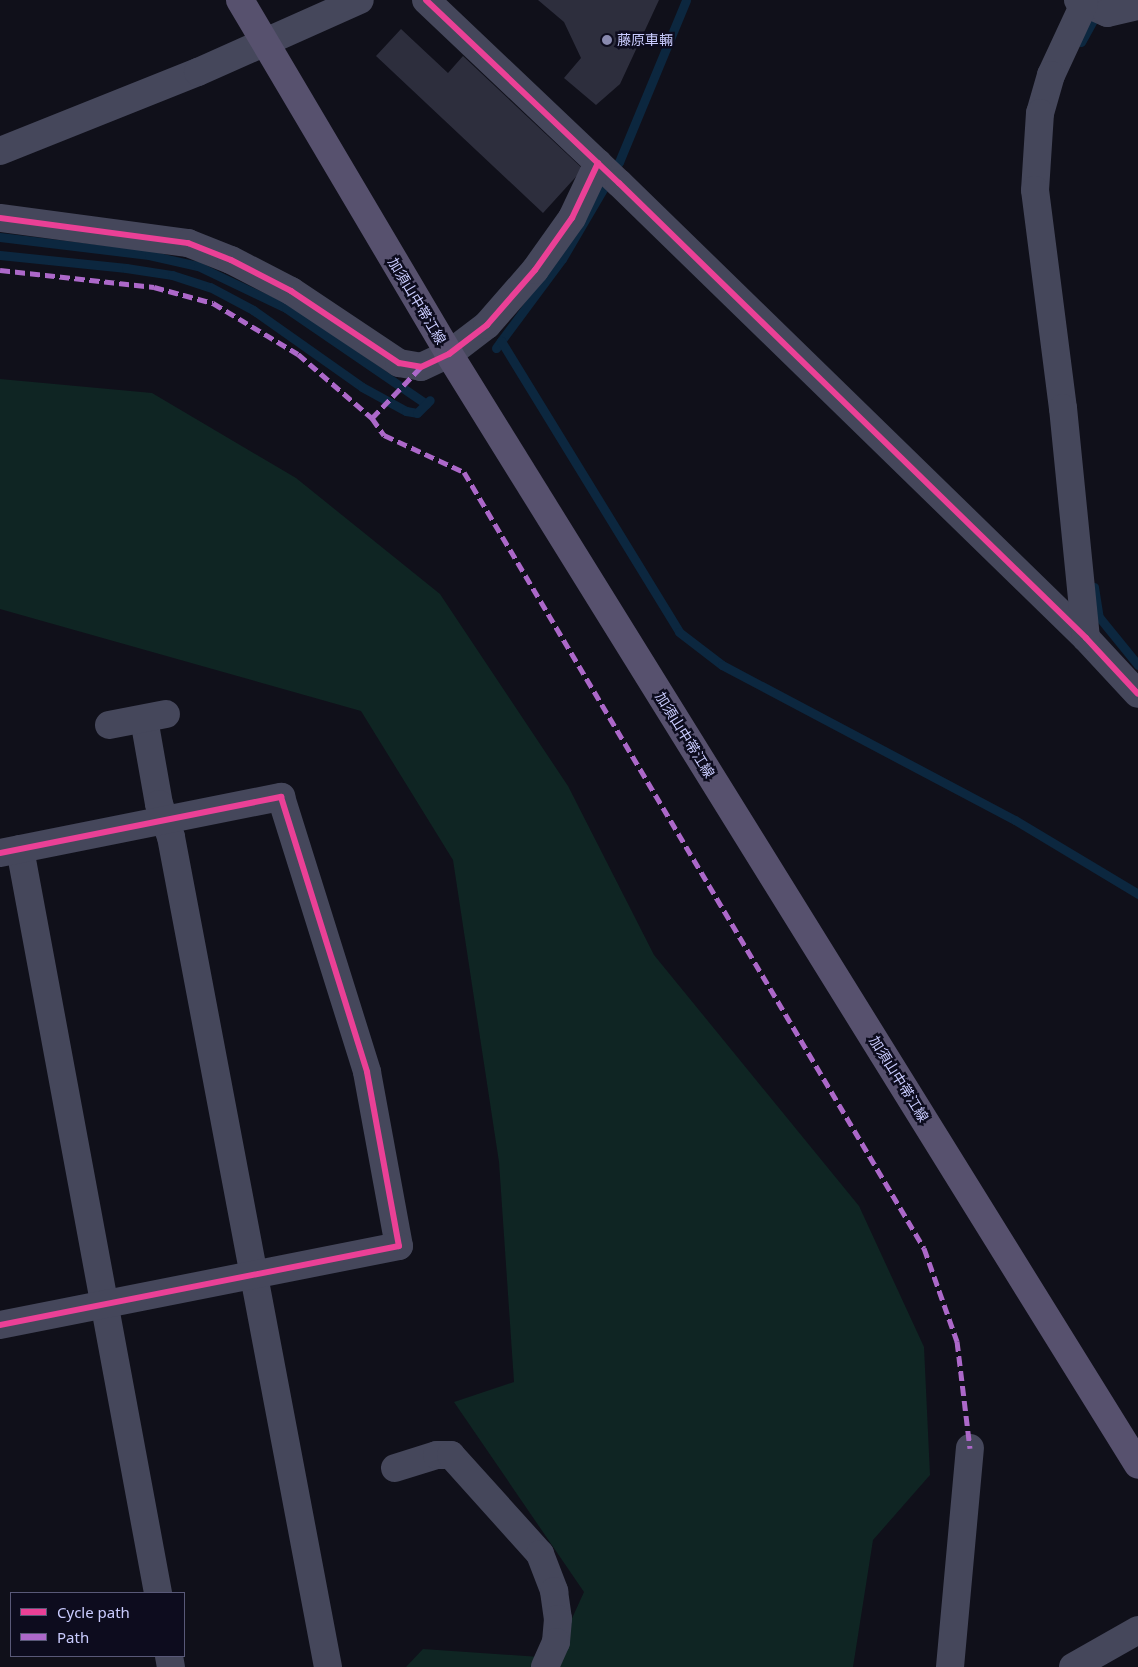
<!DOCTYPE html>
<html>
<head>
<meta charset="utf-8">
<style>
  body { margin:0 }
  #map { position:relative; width:1138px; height:1667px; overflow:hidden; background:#10101a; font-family:"Noto Sans","Noto Sans JP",sans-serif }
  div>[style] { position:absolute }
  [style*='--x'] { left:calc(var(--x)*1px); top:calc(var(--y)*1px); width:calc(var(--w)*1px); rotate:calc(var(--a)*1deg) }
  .green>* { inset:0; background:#0f2523 }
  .stream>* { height:9px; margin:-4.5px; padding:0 4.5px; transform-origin:4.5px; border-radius:4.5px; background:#0c273f }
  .building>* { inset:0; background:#2d2e3d }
  .minor>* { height:28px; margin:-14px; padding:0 14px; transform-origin:14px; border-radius:14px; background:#45475b }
  .major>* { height:28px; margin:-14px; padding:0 14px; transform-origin:14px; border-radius:14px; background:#57516e }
  .quiet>* { height:5px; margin-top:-2.5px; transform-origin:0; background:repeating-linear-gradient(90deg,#ac68c9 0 10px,transparent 0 15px) }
  .cycleway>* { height:6px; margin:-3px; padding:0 3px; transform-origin:3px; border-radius:3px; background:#ea4096 }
  .dots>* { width:14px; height:14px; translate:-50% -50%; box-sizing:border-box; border:2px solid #0d0c1e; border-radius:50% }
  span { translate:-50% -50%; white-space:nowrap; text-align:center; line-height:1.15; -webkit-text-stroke:5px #0d0c1e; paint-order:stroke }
  .poi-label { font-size:14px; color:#caccff }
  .left { translate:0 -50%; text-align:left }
  .street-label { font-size:14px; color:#caccff }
  .legend { position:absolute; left:10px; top:1592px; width:175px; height:65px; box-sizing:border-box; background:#0d0c1e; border:1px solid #595978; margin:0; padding:6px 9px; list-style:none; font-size:15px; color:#caccff }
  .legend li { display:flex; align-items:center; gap:10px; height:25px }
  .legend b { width:25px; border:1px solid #595978 }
</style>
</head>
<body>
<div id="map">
  <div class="green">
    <i style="clip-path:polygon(0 379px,152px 393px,296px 478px,440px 594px,568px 786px,654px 955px,859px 1206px,924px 1347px,930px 1475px,873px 1540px,853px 1667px,406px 1667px,423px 1649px,554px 1658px,584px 1592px,454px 1402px,514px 1382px,499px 1162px,453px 860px,361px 711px,0 609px)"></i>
  </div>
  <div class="stream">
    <i style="--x:1081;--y:42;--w:23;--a:-61"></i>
    <i style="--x:0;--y:237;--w:150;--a:6.9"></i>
    <i style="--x:149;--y:255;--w:50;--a:12.7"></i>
    <i style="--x:198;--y:266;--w:98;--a:25.5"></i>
    <i style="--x:286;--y:308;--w:170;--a:34.4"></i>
    <i style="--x:0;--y:255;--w:127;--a:5.9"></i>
    <i style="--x:126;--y:268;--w:47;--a:8.7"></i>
    <i style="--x:172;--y:275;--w:40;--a:18"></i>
    <i style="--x:210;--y:287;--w:49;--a:28.1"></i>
    <i style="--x:253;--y:310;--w:133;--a:35.2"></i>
    <i style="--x:362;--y:387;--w:50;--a:28.6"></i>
    <i style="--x:406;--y:411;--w:11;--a:10"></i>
    <i style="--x:417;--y:413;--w:18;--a:-45"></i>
    <i style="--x:501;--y:341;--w:102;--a:-53.4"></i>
    <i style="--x:562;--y:259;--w:113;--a:-59.6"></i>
    <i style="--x:619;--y:162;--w:175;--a:-67.5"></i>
    <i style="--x:496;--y:348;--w:9;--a:-54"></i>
    <i style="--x:501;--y:341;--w:341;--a:58.5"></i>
    <i style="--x:679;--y:632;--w:54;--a:37.5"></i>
    <i style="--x:722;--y:665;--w:331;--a:27.9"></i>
    <i style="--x:1015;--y:820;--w:144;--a:31"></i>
    <i style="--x:1094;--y:587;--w:30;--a:81"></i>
    <i style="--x:1099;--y:617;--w:62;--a:50.9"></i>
  </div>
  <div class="building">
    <i style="clip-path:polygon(538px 0,659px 0,620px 84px,596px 105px,564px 78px,581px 58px,564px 22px)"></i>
    <i style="clip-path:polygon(401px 29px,448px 73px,463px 56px,583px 169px,543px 213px,376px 56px)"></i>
  </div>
  <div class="minor">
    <i style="--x:426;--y:0;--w:266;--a:43.5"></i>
    <i style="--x:619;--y:183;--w:652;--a:44.25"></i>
    <i style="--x:1086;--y:638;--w:76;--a:47.1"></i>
    <i style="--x:1078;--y:0;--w:32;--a:24"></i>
    <i style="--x:1107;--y:13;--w:32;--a:-13"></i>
    <i style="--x:1084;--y:4;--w:78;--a:114.9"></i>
    <i style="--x:1051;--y:75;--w:40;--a:106"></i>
    <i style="--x:1040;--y:113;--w:77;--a:93.7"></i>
    <i style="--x:1035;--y:190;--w:220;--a:82.7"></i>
    <i style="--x:1063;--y:408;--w:231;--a:84.3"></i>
    <i style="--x:0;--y:151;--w:213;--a:-21.8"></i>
    <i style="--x:198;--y:72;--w:177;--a:-24"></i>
    <i style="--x:0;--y:218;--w:190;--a:7.6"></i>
    <i style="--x:188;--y:243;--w:46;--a:21.6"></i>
    <i style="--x:231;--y:260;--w:68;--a:27.3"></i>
    <i style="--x:291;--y:291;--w:130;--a:33.7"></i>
    <i style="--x:399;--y:363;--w:22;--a:10"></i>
    <i style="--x:421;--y:367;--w:31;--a:-25"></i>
    <i style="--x:449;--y:354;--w:48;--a:-37.3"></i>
    <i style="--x:487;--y:325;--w:73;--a:-48.9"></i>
    <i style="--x:535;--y:270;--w:64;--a:-54.6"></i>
    <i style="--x:572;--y:218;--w:61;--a:-64.7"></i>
    <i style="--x:144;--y:719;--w:86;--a:80"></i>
    <i style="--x:159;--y:804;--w:35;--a:70"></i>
    <i style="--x:171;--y:837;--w:845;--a:79.29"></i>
    <i style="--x:109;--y:725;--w:58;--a:-10.9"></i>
    <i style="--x:20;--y:849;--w:757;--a:79.49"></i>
    <i style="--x:0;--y:853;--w:287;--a:-11.3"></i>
    <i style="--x:281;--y:797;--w:288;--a:72.6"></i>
    <i style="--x:367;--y:1072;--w:177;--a:79.6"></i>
    <i style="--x:399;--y:1246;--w:407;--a:168.8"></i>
    <i style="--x:395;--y:1468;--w:44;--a:-17.2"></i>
    <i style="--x:437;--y:1455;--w:14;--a:0"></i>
    <i style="--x:451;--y:1455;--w:133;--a:48"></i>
    <i style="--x:540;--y:1554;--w:40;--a:69"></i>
    <i style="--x:554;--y:1591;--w:28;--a:82"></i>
    <i style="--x:558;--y:1619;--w:23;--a:95"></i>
    <i style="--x:556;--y:1642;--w:27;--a:114"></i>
    <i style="--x:169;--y:1656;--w:11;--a:80"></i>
    <i style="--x:950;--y:1667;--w:220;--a:-84.8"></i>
    <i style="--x:1073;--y:1667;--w:75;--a:-29.6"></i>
  </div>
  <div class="major">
    <i style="--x:240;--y:0;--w:411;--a:59.4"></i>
    <i style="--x:449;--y:354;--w:1307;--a:58.19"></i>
  </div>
  <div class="quiet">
    <i style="--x:0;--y:270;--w:155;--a:6.3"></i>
    <i style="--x:154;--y:287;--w:61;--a:15.2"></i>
    <i style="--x:213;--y:303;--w:99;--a:31"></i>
    <i style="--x:298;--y:354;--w:98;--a:40.9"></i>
    <i style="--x:372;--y:418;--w:71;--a:-46.1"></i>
    <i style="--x:372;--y:418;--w:21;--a:55"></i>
    <i style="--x:384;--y:435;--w:88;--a:24.8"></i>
    <i style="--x:464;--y:472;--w:902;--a:59.34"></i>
    <i style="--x:924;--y:1248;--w:99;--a:70.5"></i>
    <i style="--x:957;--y:1341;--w:108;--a:83.1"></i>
  </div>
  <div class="cycleway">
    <i style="--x:426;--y:0;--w:266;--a:43.5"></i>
    <i style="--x:619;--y:183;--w:652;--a:44.25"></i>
    <i style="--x:1086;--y:638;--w:76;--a:47.1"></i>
    <i style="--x:0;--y:218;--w:190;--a:7.6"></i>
    <i style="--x:188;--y:243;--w:46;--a:21.6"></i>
    <i style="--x:231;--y:260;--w:68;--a:27.3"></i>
    <i style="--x:291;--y:291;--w:130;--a:33.7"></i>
    <i style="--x:399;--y:363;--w:22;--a:10"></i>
    <i style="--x:421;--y:367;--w:31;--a:-25"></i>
    <i style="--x:449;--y:354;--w:48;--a:-37.3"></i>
    <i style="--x:487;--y:325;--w:73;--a:-48.9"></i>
    <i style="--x:535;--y:270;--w:64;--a:-54.6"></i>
    <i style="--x:572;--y:218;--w:61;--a:-64.7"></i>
    <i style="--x:0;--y:853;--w:287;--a:-11.3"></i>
    <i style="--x:281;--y:797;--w:288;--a:72.6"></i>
    <i style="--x:367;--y:1072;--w:177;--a:79.6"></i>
    <i style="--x:399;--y:1246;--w:407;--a:168.8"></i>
  </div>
  <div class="dots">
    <i style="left:607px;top:40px;background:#898aaf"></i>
  </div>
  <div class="poi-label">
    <span class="left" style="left:617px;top:40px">藤原車輛</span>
  </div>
  <div class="street-label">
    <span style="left:417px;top:301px;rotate:59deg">加須山中帯江線</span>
    <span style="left:685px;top:735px;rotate:58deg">加須山中帯江線</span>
    <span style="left:899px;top:1079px;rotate:58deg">加須山中帯江線</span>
  </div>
  <ul class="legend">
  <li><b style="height:6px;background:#ea4096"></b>Cycle path</li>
  <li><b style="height:6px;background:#ac68c9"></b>Path</li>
  </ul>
</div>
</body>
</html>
